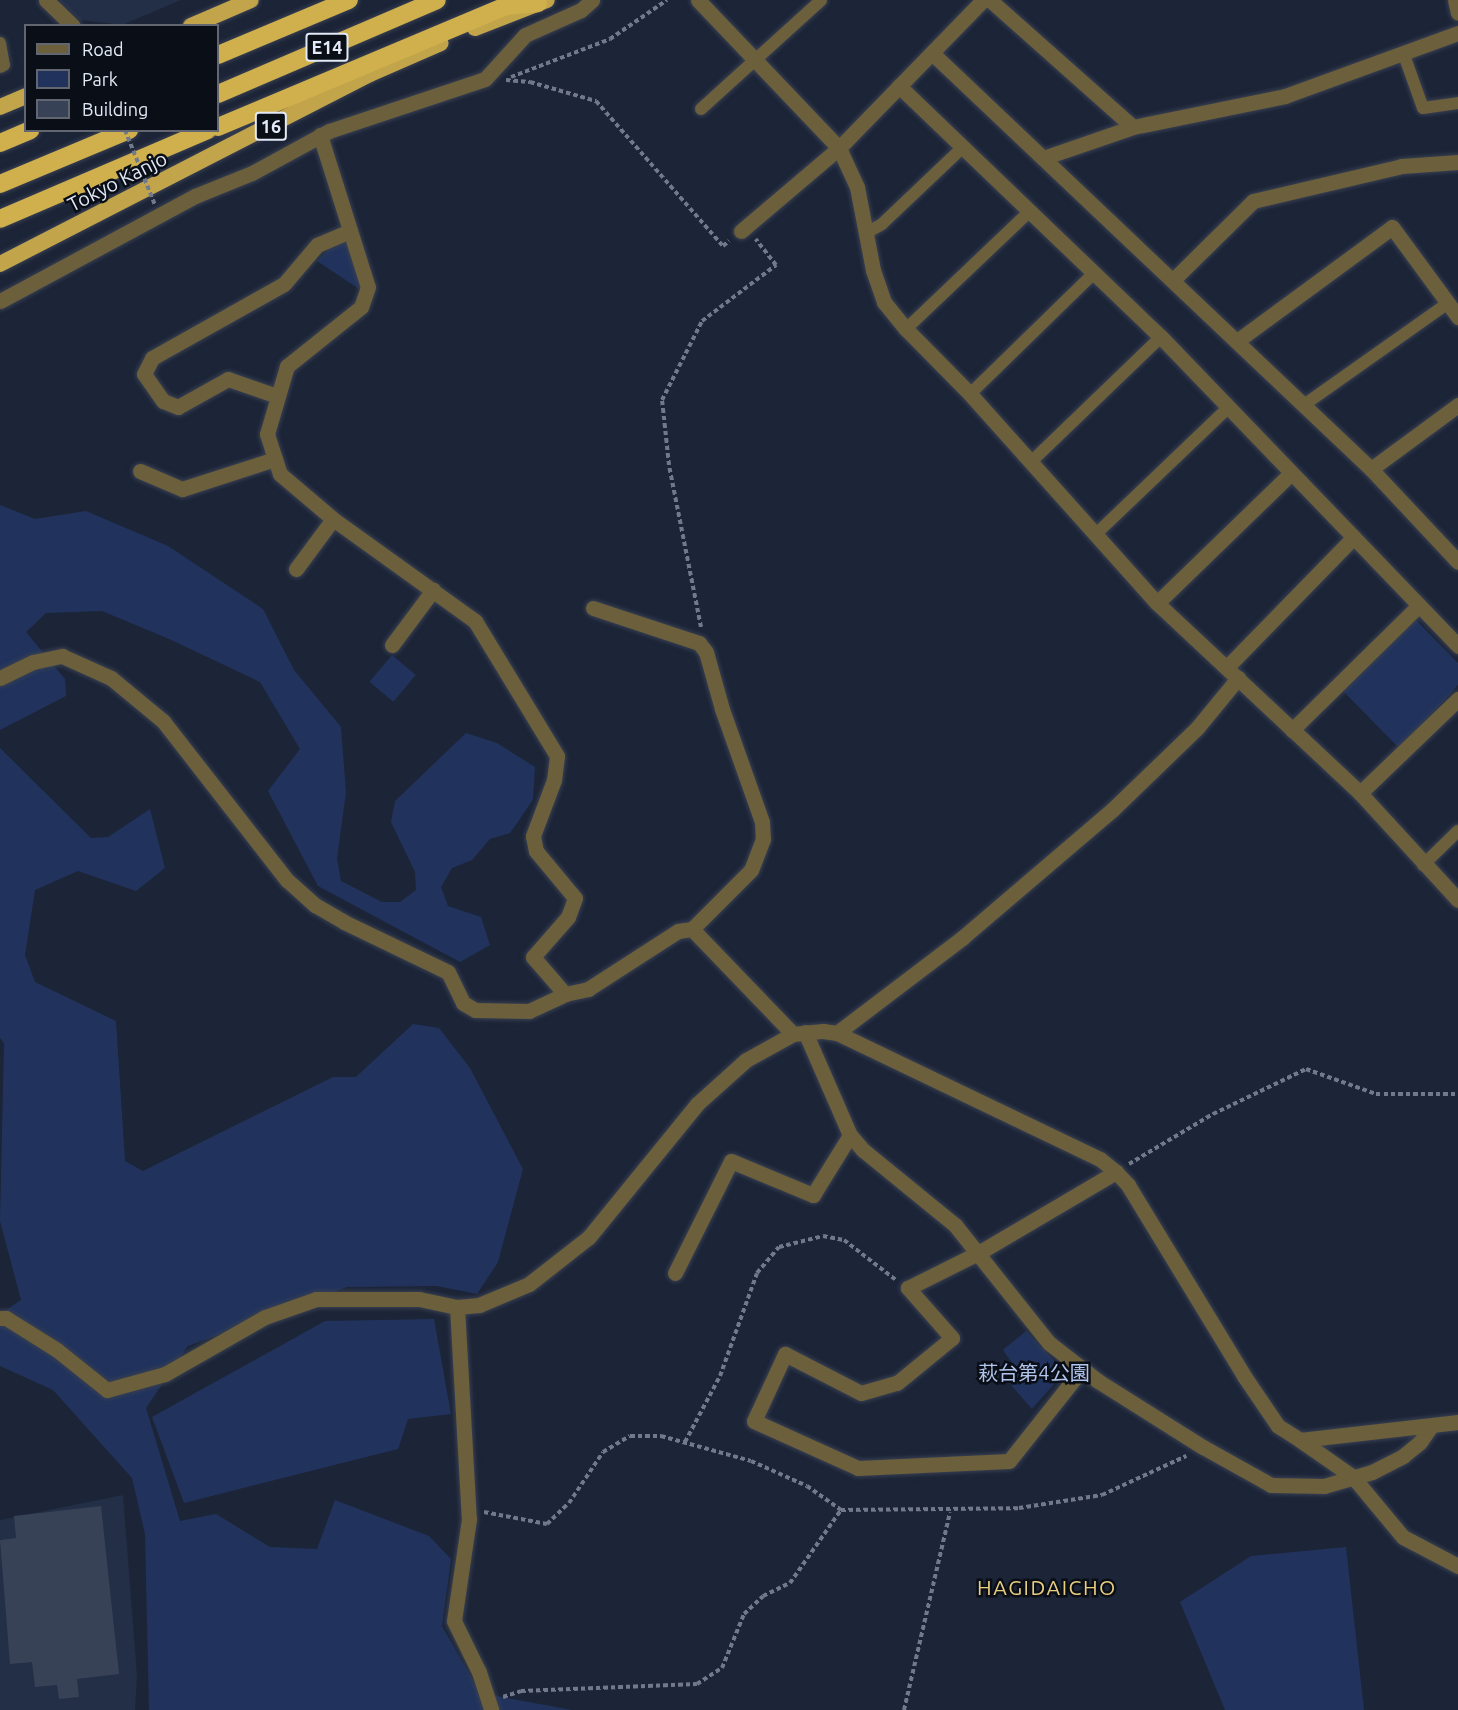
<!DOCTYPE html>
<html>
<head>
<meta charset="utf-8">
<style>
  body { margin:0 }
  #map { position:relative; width:1458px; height:1710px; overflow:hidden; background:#1c2437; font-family:Ubuntu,"Noto Sans JP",sans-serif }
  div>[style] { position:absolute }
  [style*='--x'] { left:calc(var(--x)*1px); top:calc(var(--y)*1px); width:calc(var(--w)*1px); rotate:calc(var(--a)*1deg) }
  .built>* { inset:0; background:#232e47 }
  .green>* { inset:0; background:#21335d; transform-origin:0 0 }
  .building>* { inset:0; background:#384257 }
  .path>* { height:4px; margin-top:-2px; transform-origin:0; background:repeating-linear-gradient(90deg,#72798a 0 4.5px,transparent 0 7.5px) }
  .roads { filter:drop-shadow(0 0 2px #384052) drop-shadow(0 0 2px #384052) }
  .service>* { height:12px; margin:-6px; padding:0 6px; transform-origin:6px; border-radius:6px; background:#6c5f3b }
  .minor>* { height:15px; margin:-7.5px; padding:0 7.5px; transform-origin:7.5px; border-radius:7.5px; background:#6c5f3b }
  .tertiary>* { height:15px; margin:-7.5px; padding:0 7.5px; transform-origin:7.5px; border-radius:7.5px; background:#6c5f3b }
  .trunk>* { height:16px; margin:-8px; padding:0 8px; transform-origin:8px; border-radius:8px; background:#c2a44b }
  .motorway>* { height:18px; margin:-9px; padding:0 9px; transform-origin:9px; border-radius:9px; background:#d0af4d }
  .path-bridge>* { height:4px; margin-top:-2px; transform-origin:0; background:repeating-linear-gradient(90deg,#72798a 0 4.5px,transparent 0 7.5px) }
  span { translate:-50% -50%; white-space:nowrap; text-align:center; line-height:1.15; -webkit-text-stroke:5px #0a0e16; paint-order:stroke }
  .shield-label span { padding:2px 4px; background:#0a0e16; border:2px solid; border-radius:4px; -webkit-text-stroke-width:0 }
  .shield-label { font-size:18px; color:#e3eaf7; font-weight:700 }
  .street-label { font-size:20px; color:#e3eaf7 }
  .park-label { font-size:20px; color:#b1c4ec }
  .neighbourhood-label { font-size:21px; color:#e9ce82; letter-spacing:1.5px }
  .legend { position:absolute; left:24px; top:24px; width:195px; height:108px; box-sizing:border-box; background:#0a0e16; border:2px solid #616670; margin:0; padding:8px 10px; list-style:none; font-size:18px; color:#e3eaf7 }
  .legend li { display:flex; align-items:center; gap:12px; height:30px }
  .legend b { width:30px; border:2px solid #616670 }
</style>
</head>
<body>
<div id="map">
  <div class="built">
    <i style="clip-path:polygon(59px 0,181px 0,122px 25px,80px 20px)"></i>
    <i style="clip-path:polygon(123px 1495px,137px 1676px,135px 1710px,0 1710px,0 1520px)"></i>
  </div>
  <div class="green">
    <i style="clip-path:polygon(346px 240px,362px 291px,317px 261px,331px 247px)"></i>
    <i style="clip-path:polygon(0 505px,35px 519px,86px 511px,168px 546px,263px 609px,294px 670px,341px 727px,346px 792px,337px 859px,341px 881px,382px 902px,400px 902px,416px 890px,415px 872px,391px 822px,395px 801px,466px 733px,497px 743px,535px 767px,533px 800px,510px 833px,490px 839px,472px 860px,452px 868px,441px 887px,448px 906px,481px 917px,490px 945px,460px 962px,318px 886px,268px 791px,300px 749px,260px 682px,169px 639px,102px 611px,46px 613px,26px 632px,65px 679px,66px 696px,0 730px)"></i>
    <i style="clip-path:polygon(1414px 618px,1458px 663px,1458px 685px,1400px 749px,1341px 689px)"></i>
    <i style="left:392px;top:655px;width:31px;height:35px;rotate:40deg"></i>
    <i style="clip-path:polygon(0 748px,91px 838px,108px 837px,150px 809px,165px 868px,136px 891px,78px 871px,35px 890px,25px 955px,35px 982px,116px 1021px,125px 1161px,143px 1171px,333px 1077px,356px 1077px,413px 1024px,439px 1028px,470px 1068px,523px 1169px,498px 1262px,477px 1294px,437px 1286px,347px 1287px,188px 1346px,146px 1408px,180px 1521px,216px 1514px,270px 1547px,317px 1549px,335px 1500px,429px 1536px,451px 1559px,442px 1626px,480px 1693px,572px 1710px,149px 1710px,145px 1534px,132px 1478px,53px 1390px,0 1366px,0 1314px,21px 1300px,0 1221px,4px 1043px,0 1038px)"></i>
    <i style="clip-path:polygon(434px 1319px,451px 1414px,408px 1419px,398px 1449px,184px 1503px,152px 1417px,325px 1321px)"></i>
    <i style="clip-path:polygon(1026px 1331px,1059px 1366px,1062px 1375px,1032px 1409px,1004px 1377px,1014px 1366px,1003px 1350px)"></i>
    <i style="clip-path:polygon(1346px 1547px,1364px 1710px,1225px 1710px,1180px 1602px,1251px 1556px)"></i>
  </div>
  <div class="building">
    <i style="clip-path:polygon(101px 1506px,119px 1674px,77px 1679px,79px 1697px,59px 1699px,57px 1685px,35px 1687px,32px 1662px,10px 1664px,0 1540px,16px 1538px,14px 1516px)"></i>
  </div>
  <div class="path">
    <i style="--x:511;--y:77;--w:106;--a:-21"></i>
    <i style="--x:610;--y:39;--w:69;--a:-34.4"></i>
    <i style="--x:506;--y:80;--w:24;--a:5"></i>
    <i style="--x:530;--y:82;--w:69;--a:16.1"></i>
    <i style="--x:596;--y:101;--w:193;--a:48.8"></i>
    <i style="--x:723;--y:246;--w:8;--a:-40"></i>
    <i style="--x:701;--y:627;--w:165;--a:-101.2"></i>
    <i style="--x:669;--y:465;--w:65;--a:-96.1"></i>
    <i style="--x:662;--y:400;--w:89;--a:-63.1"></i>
    <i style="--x:702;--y:321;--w:93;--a:-37.1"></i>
    <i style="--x:776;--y:265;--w:33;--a:-128"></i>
    <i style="--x:1129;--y:1164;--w:98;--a:-30.8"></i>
    <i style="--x:1213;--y:1114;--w:103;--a:-25.8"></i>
    <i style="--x:1306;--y:1069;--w:74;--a:19.7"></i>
    <i style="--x:1376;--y:1094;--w:82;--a:0"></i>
    <i style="--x:685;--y:1442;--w:75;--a:-62.1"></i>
    <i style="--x:720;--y:1376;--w:109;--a:-70.2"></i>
    <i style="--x:757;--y:1273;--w:34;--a:-50"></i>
    <i style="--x:779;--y:1247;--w:45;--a:-14"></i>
    <i style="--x:823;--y:1236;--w:21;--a:11"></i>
    <i style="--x:844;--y:1240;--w:66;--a:37.6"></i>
    <i style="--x:484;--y:1512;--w:64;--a:10.8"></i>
    <i style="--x:547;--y:1524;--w:30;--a:-44"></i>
    <i style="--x:569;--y:1503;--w:61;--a:-56.3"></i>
    <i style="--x:603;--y:1452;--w:31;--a:-31"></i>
    <i style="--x:630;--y:1436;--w:31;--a:0"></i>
    <i style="--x:661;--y:1436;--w:93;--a:15.5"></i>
    <i style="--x:751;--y:1461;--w:61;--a:24.1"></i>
    <i style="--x:807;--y:1486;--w:42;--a:35.2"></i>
    <i style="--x:503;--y:1697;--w:19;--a:-18"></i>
    <i style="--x:521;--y:1691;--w:176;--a:-2.3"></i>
    <i style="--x:697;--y:1684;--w:30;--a:-33"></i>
    <i style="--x:722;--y:1668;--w:58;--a:-67.8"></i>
    <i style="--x:744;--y:1614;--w:26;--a:-43"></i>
    <i style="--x:763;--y:1596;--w:30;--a:-26"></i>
    <i style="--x:790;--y:1583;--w:89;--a:-55.1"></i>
    <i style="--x:841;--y:1510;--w:178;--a:-0.6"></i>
    <i style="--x:1019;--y:1508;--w:84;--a:-8.9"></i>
    <i style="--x:1102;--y:1495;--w:93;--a:-24.9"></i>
    <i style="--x:904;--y:1710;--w:203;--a:-76.9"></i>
  </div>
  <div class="roads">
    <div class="service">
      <i style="--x:0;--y:43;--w:22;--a:80"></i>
      <i style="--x:4;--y:65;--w:4;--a:153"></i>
      <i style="--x:1404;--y:55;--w:56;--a:70.3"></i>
      <i style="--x:1423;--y:108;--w:35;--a:-8"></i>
      <i style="--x:701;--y:109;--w:162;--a:-42.2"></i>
      <i style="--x:866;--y:233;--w:18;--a:-29"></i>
      <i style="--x:882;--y:224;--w:112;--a:-43.5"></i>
      <i style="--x:906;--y:329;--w:171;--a:-43.6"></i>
      <i style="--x:970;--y:394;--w:173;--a:-44.3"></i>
      <i style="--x:1304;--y:405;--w:176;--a:-35.3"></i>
      <i style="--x:1032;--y:461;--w:179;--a:-43.9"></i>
      <i style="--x:1096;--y:534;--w:184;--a:-43.7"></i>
      <i style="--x:1423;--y:865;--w:49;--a:-44.2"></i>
    </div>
    <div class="minor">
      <i style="--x:46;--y:0;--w:37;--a:44"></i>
      <i style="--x:698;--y:0;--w:204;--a:46.4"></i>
      <i style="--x:839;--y:148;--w:43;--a:65.2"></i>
      <i style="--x:857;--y:187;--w:85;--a:79.1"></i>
      <i style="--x:873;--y:270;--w:34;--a:71"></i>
      <i style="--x:884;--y:302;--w:35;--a:51"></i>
      <i style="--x:906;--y:329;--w:91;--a:45.4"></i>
      <i style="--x:970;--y:394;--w:280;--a:48.2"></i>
      <i style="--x:1157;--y:603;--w:278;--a:43.1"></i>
      <i style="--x:1360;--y:793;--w:145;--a:47.5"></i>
      <i style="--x:990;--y:0;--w:191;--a:41.6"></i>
      <i style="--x:932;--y:53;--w:605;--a:43.46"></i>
      <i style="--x:1371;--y:469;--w:127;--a:46.9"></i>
      <i style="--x:899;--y:86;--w:363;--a:43.8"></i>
      <i style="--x:1161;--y:337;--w:429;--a:46.1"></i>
      <i style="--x:320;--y:135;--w:159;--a:72.5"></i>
      <i style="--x:368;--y:287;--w:21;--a:109"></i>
      <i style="--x:361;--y:307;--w:95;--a:141.4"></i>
      <i style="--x:287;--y:366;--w:71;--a:106.4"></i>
      <i style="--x:267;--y:434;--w:42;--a:72"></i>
      <i style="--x:280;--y:474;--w:70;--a:40.3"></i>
      <i style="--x:333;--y:519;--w:175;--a:35.7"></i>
      <i style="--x:475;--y:621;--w:158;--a:58.7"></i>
      <i style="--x:557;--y:756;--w:24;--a:97"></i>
      <i style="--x:554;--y:780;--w:60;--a:110.6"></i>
      <i style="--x:533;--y:836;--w:15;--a:79"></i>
      <i style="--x:536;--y:851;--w:61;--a:50.3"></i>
      <i style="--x:575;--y:898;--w:20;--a:110"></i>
      <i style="--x:568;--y:917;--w:53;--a:131.2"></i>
      <i style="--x:533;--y:957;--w:49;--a:49.1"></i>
      <i style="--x:565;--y:994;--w:24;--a:-12"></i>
      <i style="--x:588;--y:989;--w:107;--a:-32.8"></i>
      <i style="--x:678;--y:931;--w:14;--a:-8"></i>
      <i style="--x:692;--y:929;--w:146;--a:46.1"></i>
      <i style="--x:1043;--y:158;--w:95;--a:-19"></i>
      <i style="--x:1133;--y:127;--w:155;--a:-11.5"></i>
      <i style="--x:1285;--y:96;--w:184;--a:-20"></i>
      <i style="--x:741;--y:231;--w:128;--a:-40.3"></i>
      <i style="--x:839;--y:148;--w:206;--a:-45.8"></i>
      <i style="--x:1173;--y:280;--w:112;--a:-44.6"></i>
      <i style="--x:1253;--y:201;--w:153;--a:-13.2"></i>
      <i style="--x:1402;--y:166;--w:56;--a:-4.1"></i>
      <i style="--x:0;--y:301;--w:221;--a:-28.3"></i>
      <i style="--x:195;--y:196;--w:61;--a:-22"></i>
      <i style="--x:252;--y:173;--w:88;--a:-28.6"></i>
      <i style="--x:329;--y:131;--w:164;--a:-18.4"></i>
      <i style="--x:485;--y:79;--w:59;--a:-47.7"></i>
      <i style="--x:525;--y:35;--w:61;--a:-24.1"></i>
      <i style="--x:581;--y:10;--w:15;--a:-42"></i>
      <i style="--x:1237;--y:341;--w:192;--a:-36.3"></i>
      <i style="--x:1392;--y:227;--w:112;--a:53.7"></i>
      <i style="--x:277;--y:396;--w:52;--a:-160.9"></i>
      <i style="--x:228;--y:379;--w:57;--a:150.8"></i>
      <i style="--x:178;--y:407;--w:16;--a:-158"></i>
      <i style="--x:163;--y:401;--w:33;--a:-125"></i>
      <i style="--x:144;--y:374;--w:18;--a:-63"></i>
      <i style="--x:152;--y:358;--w:151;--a:-29.3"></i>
      <i style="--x:284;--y:284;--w:51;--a:-49.8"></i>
      <i style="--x:317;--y:245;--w:36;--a:-23"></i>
      <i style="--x:1371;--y:469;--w:108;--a:-36.3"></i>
      <i style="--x:140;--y:471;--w:46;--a:23.2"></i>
      <i style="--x:182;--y:489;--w:98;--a:-17.9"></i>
      <i style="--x:296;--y:569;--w:62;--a:-53.5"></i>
      <i style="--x:1157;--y:603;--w:185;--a:-44.1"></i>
      <i style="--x:593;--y:608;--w:112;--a:18.3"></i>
      <i style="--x:699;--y:643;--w:11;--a:52"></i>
      <i style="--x:706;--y:652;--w:59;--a:74.3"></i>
      <i style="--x:722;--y:709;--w:120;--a:70.5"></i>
      <i style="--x:762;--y:822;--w:17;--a:87"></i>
      <i style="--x:763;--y:839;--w:33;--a:111"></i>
      <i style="--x:751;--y:870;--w:83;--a:135"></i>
      <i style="--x:392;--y:645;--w:69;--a:-53.3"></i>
      <i style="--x:1228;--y:666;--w:177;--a:-45.7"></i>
      <i style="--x:0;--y:678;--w:37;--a:-26"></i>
      <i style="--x:33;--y:662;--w:30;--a:-12"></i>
      <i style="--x:62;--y:656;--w:54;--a:24.2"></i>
      <i style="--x:111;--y:678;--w:67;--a:39.6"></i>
      <i style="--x:163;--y:721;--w:202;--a:52.1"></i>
      <i style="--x:287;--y:880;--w:38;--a:42"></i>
      <i style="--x:315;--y:905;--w:34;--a:30"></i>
      <i style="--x:344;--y:922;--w:115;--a:25.7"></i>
      <i style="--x:448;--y:972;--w:34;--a:64"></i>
      <i style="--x:463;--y:1003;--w:14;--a:30"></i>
      <i style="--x:475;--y:1010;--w:54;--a:1.1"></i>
      <i style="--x:529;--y:1011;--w:40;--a:-25"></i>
      <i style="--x:1292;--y:730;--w:178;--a:-44.5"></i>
      <i style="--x:1360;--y:793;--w:136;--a:-43.8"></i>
      <i style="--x:805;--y:1032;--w:112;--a:66.4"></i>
      <i style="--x:850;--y:1135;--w:20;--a:49"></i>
      <i style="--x:863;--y:1150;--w:119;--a:39.2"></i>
      <i style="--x:955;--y:1225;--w:151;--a:51.5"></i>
      <i style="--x:1049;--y:1343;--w:62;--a:37.8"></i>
      <i style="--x:1098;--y:1381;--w:124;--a:32.2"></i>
      <i style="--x:1203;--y:1447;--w:78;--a:29.2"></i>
      <i style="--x:1271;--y:1485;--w:53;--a:1.1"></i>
      <i style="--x:1324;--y:1486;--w:50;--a:-16.3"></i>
      <i style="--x:1372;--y:1472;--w:35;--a:-27"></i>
      <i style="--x:1403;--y:1456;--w:22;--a:-39"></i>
      <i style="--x:1420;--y:1442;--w:19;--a:-55"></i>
      <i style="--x:837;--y:1033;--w:157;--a:-37.2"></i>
      <i style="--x:962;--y:938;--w:197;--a:-40.5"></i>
      <i style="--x:1112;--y:810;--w:118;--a:-44"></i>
      <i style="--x:1197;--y:728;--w:65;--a:-50.6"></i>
      <i style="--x:675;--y:1273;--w:125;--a:-63.4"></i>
      <i style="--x:731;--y:1161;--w:89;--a:22.5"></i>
      <i style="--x:813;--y:1195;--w:70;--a:-58.3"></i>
      <i style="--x:457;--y:1307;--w:212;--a:86.8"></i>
      <i style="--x:469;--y:1519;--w:103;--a:98.4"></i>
      <i style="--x:454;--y:1621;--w:57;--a:63.9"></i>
      <i style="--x:479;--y:1672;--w:40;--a:72"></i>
      <i style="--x:1082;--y:1369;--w:117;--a:128.4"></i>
      <i style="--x:1009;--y:1461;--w:151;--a:177.3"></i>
      <i style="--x:858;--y:1468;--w:114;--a:-155.7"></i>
      <i style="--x:754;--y:1421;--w:74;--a:-65.2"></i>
      <i style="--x:785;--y:1354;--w:85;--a:27.2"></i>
      <i style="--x:861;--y:1393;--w:37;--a:-16"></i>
      <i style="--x:897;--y:1383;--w:71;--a:-39.3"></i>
      <i style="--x:952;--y:1338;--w:67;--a:-131.3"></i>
      <i style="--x:908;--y:1288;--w:80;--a:-26.6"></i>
      <i style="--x:980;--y:1252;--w:158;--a:-30.5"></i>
      <i style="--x:1300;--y:1440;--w:65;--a:34.9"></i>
      <i style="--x:1353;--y:1477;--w:78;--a:50.2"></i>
      <i style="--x:1403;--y:1537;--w:62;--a:27.8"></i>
    </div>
    <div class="tertiary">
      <i style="--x:1455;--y:0;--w:13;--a:77"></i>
      <i style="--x:0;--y:1318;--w:6;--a:0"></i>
      <i style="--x:6;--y:1318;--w:60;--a:32.1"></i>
      <i style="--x:57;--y:1350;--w:64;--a:38.7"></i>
      <i style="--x:107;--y:1390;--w:60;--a:-15.4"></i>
      <i style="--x:165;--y:1374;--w:115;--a:-29.7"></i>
      <i style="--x:265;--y:1317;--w:54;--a:-19.4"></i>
      <i style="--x:316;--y:1299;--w:103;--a:0"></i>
      <i style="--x:419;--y:1299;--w:39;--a:12"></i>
      <i style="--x:457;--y:1307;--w:22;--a:-5"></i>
      <i style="--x:479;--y:1305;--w:54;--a:-22.8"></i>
      <i style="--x:529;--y:1284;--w:76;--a:-38.1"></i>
      <i style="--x:589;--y:1237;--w:171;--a:-50.9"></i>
      <i style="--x:697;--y:1104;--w:66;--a:-41.9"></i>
      <i style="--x:746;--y:1060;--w:54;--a:-29"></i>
      <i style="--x:793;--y:1034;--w:30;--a:-6"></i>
      <i style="--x:823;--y:1031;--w:14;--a:8"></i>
      <i style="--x:837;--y:1033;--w:292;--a:25.6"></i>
      <i style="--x:1100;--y:1159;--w:21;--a:39"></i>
      <i style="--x:1116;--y:1172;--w:18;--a:47"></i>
      <i style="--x:1128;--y:1185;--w:223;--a:58.7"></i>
      <i style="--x:1244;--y:1376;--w:60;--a:55.8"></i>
      <i style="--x:1278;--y:1426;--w:26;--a:32"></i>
      <i style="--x:1300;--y:1440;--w:159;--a:-6.5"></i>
    </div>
    <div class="trunk">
      <i style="--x:191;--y:26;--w:65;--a:-23.4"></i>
      <i style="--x:475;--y:28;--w:77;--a:-21.3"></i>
      <i style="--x:0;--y:107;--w:28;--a:-23"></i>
      <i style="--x:0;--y:264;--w:416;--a:-27.2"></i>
      <i style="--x:370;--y:74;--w:77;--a:-23.6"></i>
    </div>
    <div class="motorway">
      <i style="--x:218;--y:55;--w:142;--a:-22.8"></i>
      <i style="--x:218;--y:94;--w:238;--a:-23.2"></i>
      <i style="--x:218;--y:127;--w:312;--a:-22.8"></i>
      <i style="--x:506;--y:6;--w:32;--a:-5"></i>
      <i style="--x:0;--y:143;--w:33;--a:-23"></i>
      <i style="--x:0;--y:184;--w:140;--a:-22.7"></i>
      <i style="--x:0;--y:219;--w:226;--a:-23.2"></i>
    </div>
  </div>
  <div class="path-bridge">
    <i style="--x:125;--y:130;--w:81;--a:68.2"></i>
  </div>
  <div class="shield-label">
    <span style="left:327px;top:47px">E14</span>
    <span style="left:271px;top:126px">16</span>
  </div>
  <div class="street-label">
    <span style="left:117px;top:181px;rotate:-27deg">Tokyo Kanjo</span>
  </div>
  <div class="park-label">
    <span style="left:1034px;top:1372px">萩台第4公園</span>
  </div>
  <div class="neighbourhood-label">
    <span style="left:1047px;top:1587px">HAGIDAICHO</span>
  </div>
  <ul class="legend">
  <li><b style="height:8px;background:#6c5f3b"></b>Road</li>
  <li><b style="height:16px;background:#21335d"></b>Park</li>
  <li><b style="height:16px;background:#384257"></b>Building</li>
  </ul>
</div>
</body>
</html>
